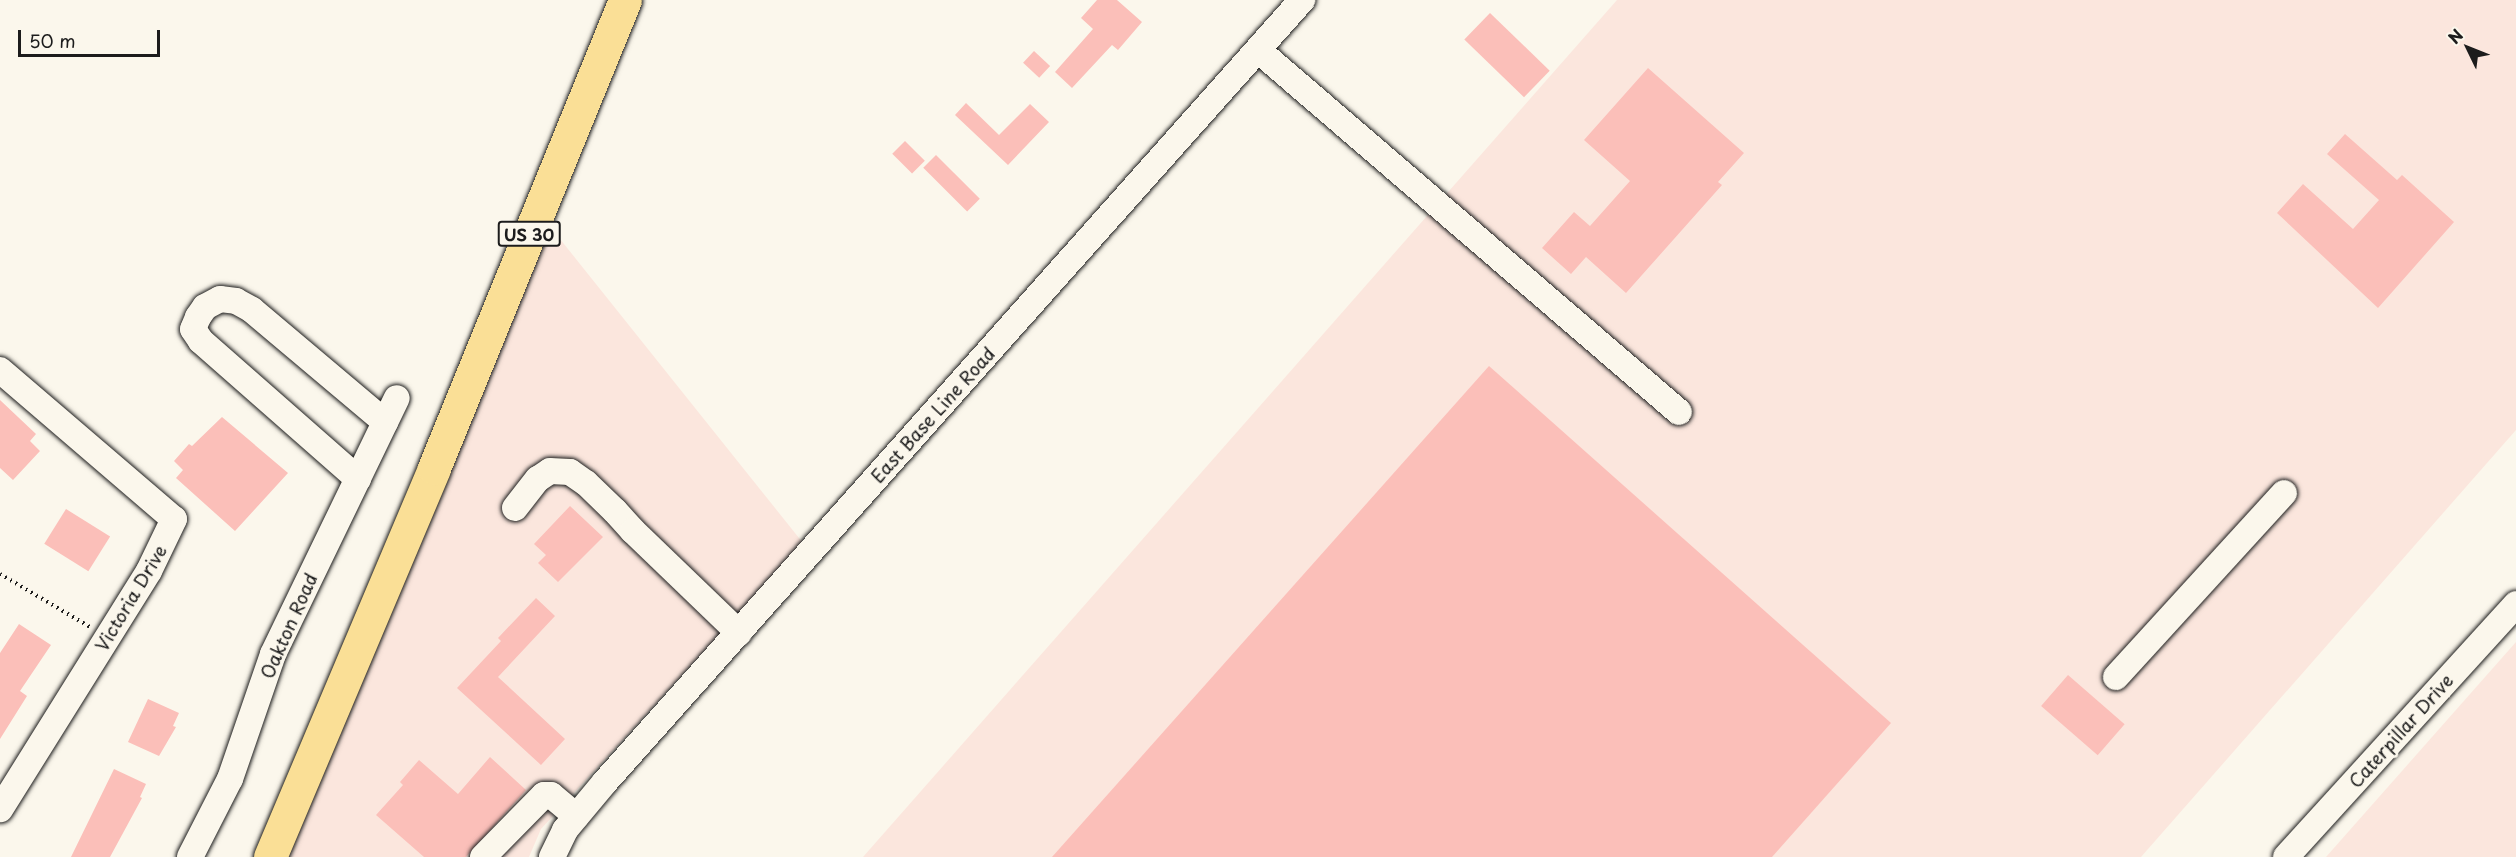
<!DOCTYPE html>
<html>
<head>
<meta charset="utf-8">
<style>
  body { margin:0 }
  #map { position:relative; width:2516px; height:857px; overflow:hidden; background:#fbf7ec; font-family:"Playpen Sans",sans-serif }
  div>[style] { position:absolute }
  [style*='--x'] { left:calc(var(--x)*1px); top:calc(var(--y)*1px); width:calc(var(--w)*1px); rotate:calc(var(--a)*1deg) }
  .built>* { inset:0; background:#fbe6dd }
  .building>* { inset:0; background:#fbbfb9; transform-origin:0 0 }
  .path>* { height:4px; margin-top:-2px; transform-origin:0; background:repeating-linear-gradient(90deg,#1c1c1c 0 1.5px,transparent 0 6px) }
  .roads { filter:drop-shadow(0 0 2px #1c1c1c) drop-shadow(0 0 2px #1c1c1c) }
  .minor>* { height:26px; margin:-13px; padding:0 13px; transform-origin:13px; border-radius:13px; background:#fbf7ec }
  .major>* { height:33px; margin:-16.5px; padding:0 16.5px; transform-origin:16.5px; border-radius:16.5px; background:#fadf96 }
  span { translate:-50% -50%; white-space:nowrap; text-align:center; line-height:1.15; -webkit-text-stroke:6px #fbf7ec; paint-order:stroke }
  .shield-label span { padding:2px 4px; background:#fbf7ec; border:2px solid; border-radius:4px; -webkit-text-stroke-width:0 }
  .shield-label { font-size:16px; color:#1c1c1c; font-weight:700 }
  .street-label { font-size:18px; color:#1c1c1c }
  .north { position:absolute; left:2438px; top:18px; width:60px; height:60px; -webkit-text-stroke:4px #fbf7ec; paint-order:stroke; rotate:313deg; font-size:16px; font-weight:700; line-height:24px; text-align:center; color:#1c1c1c }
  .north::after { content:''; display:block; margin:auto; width:21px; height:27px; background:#1c1c1c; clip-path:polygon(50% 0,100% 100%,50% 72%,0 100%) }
  .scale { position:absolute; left:18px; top:30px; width:142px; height:27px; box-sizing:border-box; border:3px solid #1c1c1c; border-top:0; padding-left:8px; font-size:18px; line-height:21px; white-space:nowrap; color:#1c1c1c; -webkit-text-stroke:4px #fbf7ec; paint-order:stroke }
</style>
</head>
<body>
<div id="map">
  <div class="built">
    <i style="clip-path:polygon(1617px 0,2516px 0,2516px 430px,2141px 857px,863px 857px)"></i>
    <i style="clip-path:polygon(548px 224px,803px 543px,541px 829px,529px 857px,288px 857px)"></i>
    <i style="clip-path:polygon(2516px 642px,2516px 857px,2326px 857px)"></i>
  </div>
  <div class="building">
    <i style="clip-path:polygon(1097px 0,1117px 0,1142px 22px,1118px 50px,1112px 45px,1072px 88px,1055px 72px,1093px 29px,1081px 18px)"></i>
    <i style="left:1490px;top:13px;width:83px;height:37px;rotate:44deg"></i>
    <i style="left:1034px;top:51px;width:22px;height:16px;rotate:43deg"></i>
    <i style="clip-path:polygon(1648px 68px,1744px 153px,1718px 182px,1722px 185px,1626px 293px,1586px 257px,1571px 274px,1542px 248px,1574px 212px,1590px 226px,1630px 181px,1584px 140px)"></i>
    <i style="clip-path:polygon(966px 103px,999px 135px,1030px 104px,1049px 122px,1008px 165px,955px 115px)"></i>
    <i style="clip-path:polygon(2345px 134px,2397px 180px,2402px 175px,2454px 222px,2378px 308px,2277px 213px,2303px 184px,2353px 229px,2379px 200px,2327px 154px)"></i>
    <i style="left:905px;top:141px;width:28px;height:18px;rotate:45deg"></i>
    <i style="left:936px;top:155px;width:62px;height:18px;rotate:45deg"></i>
    <i style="clip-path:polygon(1489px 366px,1891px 723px,1772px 857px,1052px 857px)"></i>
    <i style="clip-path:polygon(0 400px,36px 434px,30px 441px,40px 451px,13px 480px,0 468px)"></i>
    <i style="clip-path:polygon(222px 417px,288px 473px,235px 531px,176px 478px,183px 470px,174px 461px,189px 444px,192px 446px)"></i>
    <i style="clip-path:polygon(570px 506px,603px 537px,558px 582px,538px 563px,546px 555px,534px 544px)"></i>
    <i style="left:66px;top:509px;width:52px;height:41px;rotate:32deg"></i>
    <i style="clip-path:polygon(536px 598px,555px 616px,498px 677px,565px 739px,541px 765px,457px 688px,501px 641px,498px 638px)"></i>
    <i style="clip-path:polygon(19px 624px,51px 645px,20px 691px,27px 696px,0 739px,0 653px)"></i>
    <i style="left:2068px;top:675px;width:75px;height:41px;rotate:41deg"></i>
    <i style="clip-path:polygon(148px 699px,179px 713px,173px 726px,176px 727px,159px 756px,128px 742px)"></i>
    <i style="clip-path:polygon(490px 757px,526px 790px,466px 857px,424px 857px,376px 815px,403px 785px,400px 782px,419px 760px,458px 794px)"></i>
    <i style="clip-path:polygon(114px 769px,146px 784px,140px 797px,142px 798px,110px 857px,71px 857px)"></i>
  </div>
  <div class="path">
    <i style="--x:0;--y:574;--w:104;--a:30.5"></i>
  </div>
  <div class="roads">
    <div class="minor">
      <i style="--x:1258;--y:50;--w:555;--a:40.69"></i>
      <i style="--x:0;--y:370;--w:229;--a:40.6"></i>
      <i style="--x:174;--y:519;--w:58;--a:115.7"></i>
      <i style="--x:149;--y:571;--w:281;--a:122"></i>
      <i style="--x:358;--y:479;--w:209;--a:-138.7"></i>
      <i style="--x:201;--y:341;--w:14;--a:-124"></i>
      <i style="--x:193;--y:329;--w:13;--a:-67"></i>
      <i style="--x:198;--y:317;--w:12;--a:-55"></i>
      <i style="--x:205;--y:307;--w:17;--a:-28"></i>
      <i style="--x:220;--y:299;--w:16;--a:7"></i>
      <i style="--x:236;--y:301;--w:18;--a:29"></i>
      <i style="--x:252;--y:310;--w:174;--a:40.1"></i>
      <i style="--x:515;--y:508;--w:37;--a:-52"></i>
      <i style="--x:538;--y:479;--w:14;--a:-34"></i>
      <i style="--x:550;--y:471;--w:20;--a:3"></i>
      <i style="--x:570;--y:472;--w:19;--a:35"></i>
      <i style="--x:586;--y:483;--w:40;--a:44"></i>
      <i style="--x:615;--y:511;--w:27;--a:48"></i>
      <i style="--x:633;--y:531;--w:147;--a:43.9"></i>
      <i style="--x:2116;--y:677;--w:249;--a:-47.6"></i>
      <i style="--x:190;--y:857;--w:88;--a:-62.9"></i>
      <i style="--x:230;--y:779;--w:132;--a:-71"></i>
      <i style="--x:273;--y:654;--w:284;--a:-64.2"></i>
      <i style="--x:483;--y:857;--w:87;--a:-45.5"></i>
      <i style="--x:544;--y:795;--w:7;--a:0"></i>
      <i style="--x:551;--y:795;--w:33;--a:40"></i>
      <i style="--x:552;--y:857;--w:30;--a:-64"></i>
      <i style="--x:565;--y:830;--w:62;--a:-50.2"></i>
      <i style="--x:605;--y:782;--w:1048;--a:-48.29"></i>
      <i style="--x:2286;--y:857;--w:342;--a:-47.7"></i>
    </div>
    <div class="major">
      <i style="--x:270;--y:857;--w:422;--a:-67.1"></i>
      <i style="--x:434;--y:468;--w:505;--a:-67.8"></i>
    </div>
  </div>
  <div class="shield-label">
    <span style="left:529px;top:234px">US 30</span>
  </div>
  <div class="street-label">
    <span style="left:933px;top:415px;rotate:-48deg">East Base Line Road</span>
    <span style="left:131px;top:598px;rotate:-59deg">Victoria Drive</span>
    <span style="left:289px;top:626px;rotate:-66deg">Oakton Road</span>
    <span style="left:2401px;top:731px;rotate:-48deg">Caterpillar Drive</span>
  </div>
  <div class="north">N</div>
  <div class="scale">50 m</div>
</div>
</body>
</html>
